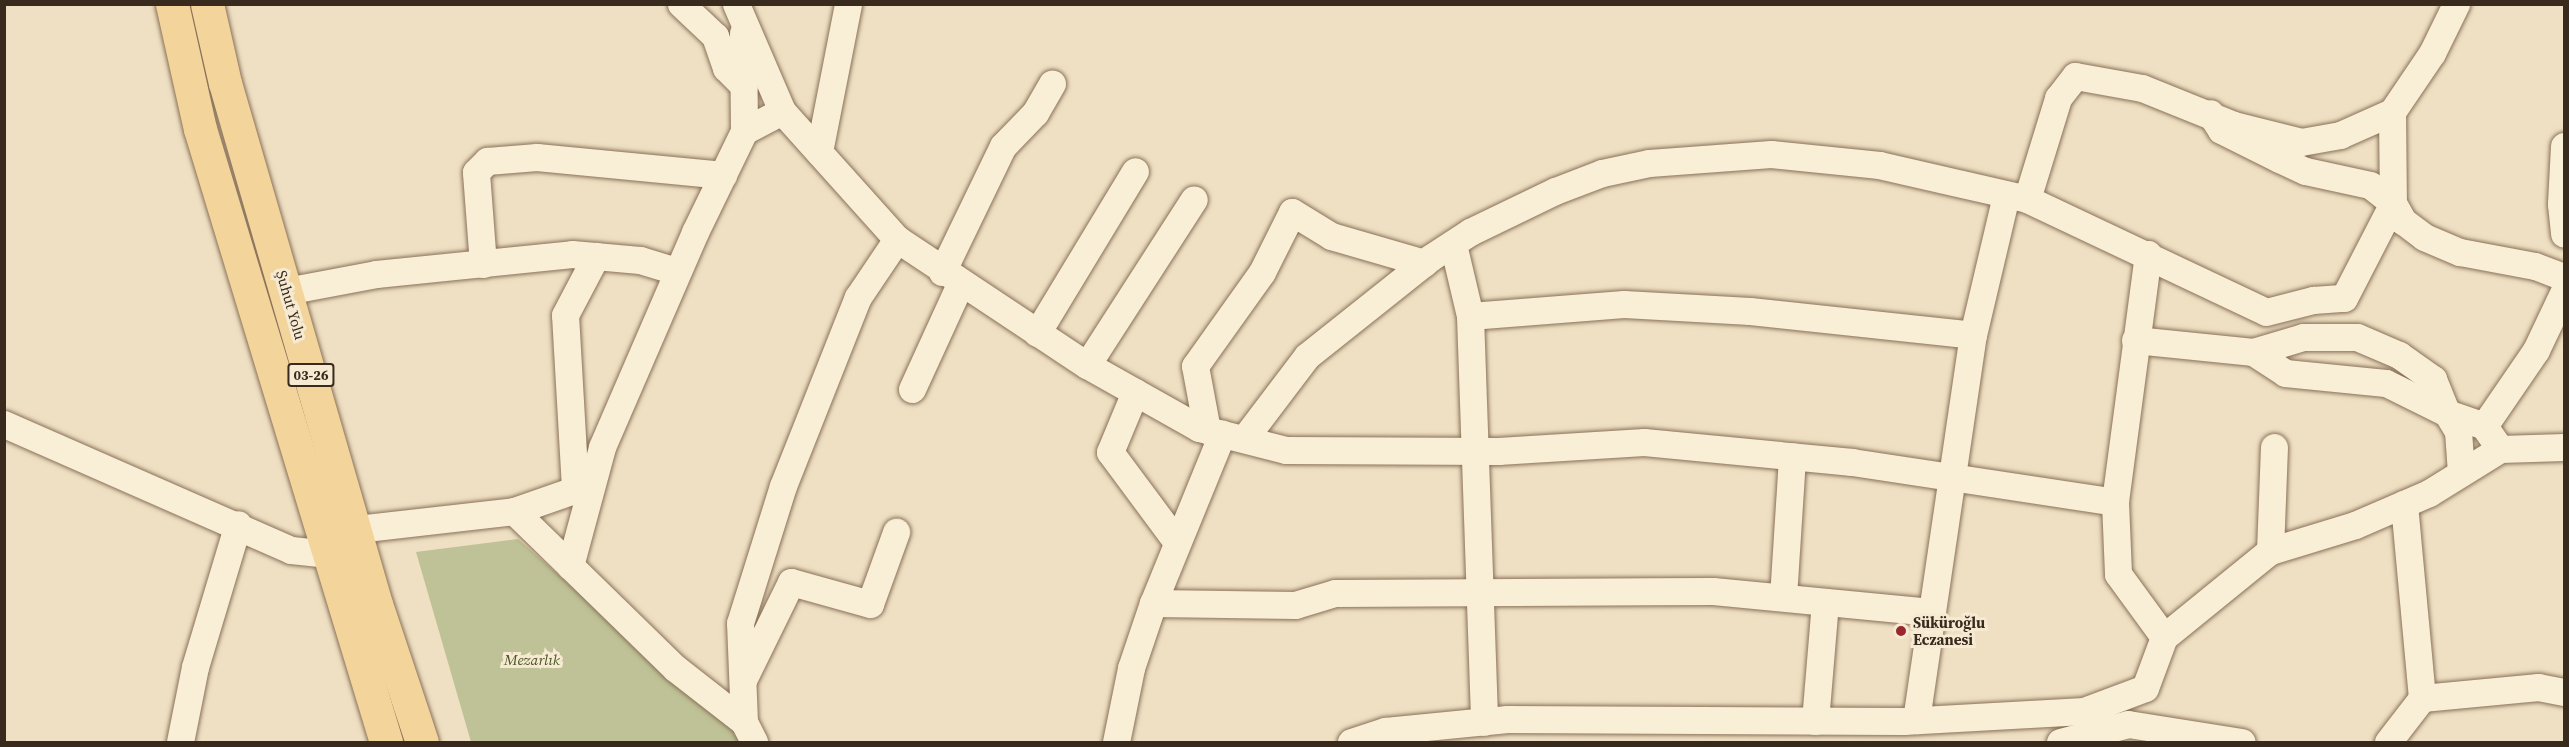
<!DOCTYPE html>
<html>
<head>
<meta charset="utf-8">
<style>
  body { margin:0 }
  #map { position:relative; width:2569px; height:747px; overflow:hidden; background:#efe0c3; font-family:"Source Serif 4",serif }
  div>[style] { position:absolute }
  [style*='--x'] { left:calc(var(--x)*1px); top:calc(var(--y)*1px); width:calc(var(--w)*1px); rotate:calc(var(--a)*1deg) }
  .cemetery>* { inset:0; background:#bec296 }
  .roads { filter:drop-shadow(0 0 2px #897159) drop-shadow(0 0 2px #897159) }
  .minor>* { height:27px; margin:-13.5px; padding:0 13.5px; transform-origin:13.5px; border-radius:13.5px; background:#f9eed6 }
  .major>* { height:33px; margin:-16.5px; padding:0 16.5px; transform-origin:16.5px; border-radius:16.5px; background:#f3d49a }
  .dots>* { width:16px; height:16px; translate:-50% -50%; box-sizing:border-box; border:3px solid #f6ead3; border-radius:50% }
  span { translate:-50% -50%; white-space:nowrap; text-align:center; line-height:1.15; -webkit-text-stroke:6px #f6ead3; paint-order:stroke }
  .shield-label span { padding:2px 4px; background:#f6ead3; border:2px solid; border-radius:4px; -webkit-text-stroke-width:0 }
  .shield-label { font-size:14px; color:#392a1e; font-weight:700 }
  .street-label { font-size:15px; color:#392a1e }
  .poi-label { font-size:15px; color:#392a1e; font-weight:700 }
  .left { translate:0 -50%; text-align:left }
  .park-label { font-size:15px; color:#4b5624; font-style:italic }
  .frame { position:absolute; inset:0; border:6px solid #392a1e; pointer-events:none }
</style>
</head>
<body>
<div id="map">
  <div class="cemetery">
    <i style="clip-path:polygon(518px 539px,736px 733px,740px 742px,471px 742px,416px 552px)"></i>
  </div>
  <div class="roads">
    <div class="minor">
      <i style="--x:681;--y:4;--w:47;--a:43.3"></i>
      <i style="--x:715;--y:36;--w:34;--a:71"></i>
      <i style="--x:726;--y:68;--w:25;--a:45"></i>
      <i style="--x:736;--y:4;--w:116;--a:66.7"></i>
      <i style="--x:782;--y:111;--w:172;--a:48.1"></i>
      <i style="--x:897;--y:239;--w:228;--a:33.6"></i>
      <i style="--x:1087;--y:365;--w:129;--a:29.4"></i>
      <i style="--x:1199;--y:428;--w:90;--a:14.2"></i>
      <i style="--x:1286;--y:450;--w:212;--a:0.3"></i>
      <i style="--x:1498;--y:451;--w:146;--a:-3.5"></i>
      <i style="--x:1644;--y:442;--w:209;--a:5.5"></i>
      <i style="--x:1852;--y:462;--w:266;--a:8.6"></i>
      <i style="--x:743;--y:33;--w:98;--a:89.4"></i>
      <i style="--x:2392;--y:112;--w:91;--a:89.4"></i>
      <i style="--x:2393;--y:203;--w:21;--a:61"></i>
      <i style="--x:2403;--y:221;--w:26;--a:37"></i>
      <i style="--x:2424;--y:237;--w:39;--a:23"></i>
      <i style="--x:2460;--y:252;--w:76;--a:10.6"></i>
      <i style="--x:2535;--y:266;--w:31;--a:21"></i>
      <i style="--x:2564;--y:146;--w:58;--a:93"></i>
      <i style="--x:2561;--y:204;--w:30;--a:84"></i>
      <i style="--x:819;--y:152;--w:151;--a:-78.9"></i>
      <i style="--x:2027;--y:199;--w:106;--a:-72.9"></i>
      <i style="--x:2058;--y:98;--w:28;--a:-52"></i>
      <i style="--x:2075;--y:76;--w:68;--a:10.2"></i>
      <i style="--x:2142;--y:88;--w:99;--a:21.9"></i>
      <i style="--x:2234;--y:125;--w:69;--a:14.2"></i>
      <i style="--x:2301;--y:142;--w:40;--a:-10"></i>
      <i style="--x:2340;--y:135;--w:57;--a:-23.9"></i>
      <i style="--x:2392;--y:112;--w:71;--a:-55.9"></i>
      <i style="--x:2432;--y:53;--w:55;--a:-63.9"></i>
      <i style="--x:1453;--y:244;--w:74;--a:76.7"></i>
      <i style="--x:1470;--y:316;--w:406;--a:88"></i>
      <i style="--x:2148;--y:254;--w:250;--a:97.6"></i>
      <i style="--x:2115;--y:502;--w:72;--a:87.6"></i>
      <i style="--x:2118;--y:574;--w:78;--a:53.9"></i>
      <i style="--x:483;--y:264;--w:92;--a:-94.4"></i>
      <i style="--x:476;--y:172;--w:16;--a:-45"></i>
      <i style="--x:487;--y:161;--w:50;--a:-4.6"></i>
      <i style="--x:537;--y:157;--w:187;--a:5.5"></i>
      <i style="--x:942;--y:272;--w:140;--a:-64.2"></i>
      <i style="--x:1003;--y:146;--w:46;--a:-45.9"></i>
      <i style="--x:1035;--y:113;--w:34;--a:-60"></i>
      <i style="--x:286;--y:291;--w:92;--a:-10.7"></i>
      <i style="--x:376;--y:274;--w:197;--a:-5.8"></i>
      <i style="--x:572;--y:254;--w:68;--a:5"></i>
      <i style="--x:640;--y:260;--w:39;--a:17"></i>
      <i style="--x:1470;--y:316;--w:154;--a:-4.5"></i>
      <i style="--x:1624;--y:304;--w:126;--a:3.2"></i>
      <i style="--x:1750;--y:311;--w:224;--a:6.1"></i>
      <i style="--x:1037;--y:333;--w:189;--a:-58.8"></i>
      <i style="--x:2135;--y:340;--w:119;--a:5.8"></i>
      <i style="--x:2253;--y:352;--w:38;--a:33"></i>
      <i style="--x:2285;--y:373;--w:101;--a:5.7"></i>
      <i style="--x:2386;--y:383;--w:68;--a:26.2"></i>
      <i style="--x:2447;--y:413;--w:21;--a:59"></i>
      <i style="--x:2458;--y:431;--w:42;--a:85.9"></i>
      <i style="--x:2253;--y:352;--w:52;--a:-16.7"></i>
      <i style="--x:2303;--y:337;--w:54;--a:0"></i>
      <i style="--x:2357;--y:337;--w:46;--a:23.2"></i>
      <i style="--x:2399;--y:355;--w:42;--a:35.2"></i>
      <i style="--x:2433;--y:379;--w:37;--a:68"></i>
      <i style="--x:2447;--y:413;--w:39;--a:19"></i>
      <i style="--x:2484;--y:426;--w:28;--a:55"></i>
      <i style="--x:1087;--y:365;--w:197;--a:-57.2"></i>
      <i style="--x:912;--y:389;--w:115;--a:-65.4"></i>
      <i style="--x:1135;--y:392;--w:65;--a:112.6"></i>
      <i style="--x:1110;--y:452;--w:111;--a:53.4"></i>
      <i style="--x:4;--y:424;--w:313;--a:23.7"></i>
      <i style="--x:291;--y:550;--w:38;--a:6"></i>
      <i style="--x:2484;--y:426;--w:92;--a:-55.6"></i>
      <i style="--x:2536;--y:350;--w:65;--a:-64.6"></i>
      <i style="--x:1207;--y:430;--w:65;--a:-100.6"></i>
      <i style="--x:1195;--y:366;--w:115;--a:-54.5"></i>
      <i style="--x:1262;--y:272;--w:67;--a:-63.4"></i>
      <i style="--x:1292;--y:212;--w:46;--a:31.6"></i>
      <i style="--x:1331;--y:236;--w:97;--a:16.2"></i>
      <i style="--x:1244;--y:439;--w:104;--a:-52.8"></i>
      <i style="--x:1307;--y:356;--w:157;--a:-38.5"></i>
      <i style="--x:1430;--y:258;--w:48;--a:-33"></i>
      <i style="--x:1470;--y:232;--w:94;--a:-25.8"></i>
      <i style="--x:1555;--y:191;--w:50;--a:-21"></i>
      <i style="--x:1602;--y:173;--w:48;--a:-12"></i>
      <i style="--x:1649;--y:163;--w:122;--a:-4.2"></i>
      <i style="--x:1771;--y:154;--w:109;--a:5.8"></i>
      <i style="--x:1879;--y:165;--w:152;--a:12.9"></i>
      <i style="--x:2027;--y:199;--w:264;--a:25.3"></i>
      <i style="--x:2266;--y:312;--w:49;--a:-14.3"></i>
      <i style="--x:2313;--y:300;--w:31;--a:-4"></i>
      <i style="--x:2344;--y:298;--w:107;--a:-62.7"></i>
      <i style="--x:2393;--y:203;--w:29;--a:-142"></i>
      <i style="--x:2370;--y:185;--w:66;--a:-167.8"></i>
      <i style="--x:2305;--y:171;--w:29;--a:-155"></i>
      <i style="--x:2279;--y:159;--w:65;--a:-153.4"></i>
      <i style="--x:2221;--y:130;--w:20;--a:-123"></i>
      <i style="--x:575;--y:488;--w:173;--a:-93.3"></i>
      <i style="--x:565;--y:315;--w:67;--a:-62.3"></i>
      <i style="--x:514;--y:511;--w:82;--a:-19.3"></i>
      <i style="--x:357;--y:529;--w:158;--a:-6.5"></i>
      <i style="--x:514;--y:511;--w:225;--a:44.3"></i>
      <i style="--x:675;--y:668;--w:88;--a:38"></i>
      <i style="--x:744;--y:722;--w:22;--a:63"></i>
      <i style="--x:2270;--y:551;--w:104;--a:-87.8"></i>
      <i style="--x:570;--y:566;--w:123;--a:-74.9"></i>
      <i style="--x:602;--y:447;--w:234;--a:-66.6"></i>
      <i style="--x:695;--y:232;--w:112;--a:-64.1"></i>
      <i style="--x:744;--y:131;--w:43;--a:-27.8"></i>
      <i style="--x:1783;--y:597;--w:141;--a:-86.3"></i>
      <i style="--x:1153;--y:603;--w:142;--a:0.8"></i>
      <i style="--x:1295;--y:605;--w:42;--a:-16.7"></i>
      <i style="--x:1335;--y:593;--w:378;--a:-0.3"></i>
      <i style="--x:1713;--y:591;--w:219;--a:5.5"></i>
      <i style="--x:743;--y:680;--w:109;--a:-63.9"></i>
      <i style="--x:791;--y:582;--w:82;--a:15.6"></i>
      <i style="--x:870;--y:604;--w:77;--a:-70.1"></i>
      <i style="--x:2422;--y:698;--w:117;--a:-5.4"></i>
      <i style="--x:2538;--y:687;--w:26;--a:11"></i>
      <i style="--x:1916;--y:720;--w:389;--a:-81.6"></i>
      <i style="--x:1973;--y:335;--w:144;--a:-76.7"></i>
      <i style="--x:1815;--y:721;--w:119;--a:-85.2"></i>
      <i style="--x:744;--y:722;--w:99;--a:-92.3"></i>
      <i style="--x:740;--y:623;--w:144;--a:-72.6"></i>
      <i style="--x:783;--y:486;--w:203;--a:-68.4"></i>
      <i style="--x:858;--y:297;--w:70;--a:-56.1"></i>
      <i style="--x:180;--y:742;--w:76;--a:-78.7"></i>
      <i style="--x:195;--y:667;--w:149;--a:-73.3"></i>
      <i style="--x:1116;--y:742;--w:76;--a:-78.5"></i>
      <i style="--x:1131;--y:668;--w:69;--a:-71.3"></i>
      <i style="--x:1153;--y:603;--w:183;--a:-67.8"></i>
      <i style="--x:1351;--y:742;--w:36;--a:-18"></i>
      <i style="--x:1385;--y:731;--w:123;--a:-5.6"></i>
      <i style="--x:1507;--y:719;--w:396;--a:0.3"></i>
      <i style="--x:1903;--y:721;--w:181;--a:-3.2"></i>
      <i style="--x:2084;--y:711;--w:65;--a:-20.7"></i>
      <i style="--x:2145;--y:688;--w:54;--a:-69.6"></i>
      <i style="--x:2164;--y:637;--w:136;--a:-39.1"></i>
      <i style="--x:2270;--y:551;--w:89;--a:-17"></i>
      <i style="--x:2355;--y:525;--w:81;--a:-23.4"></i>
      <i style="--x:2429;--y:493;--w:84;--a:-31.8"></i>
      <i style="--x:2500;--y:449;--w:64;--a:-1.8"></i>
      <i style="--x:2060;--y:742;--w:70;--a:-14.8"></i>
      <i style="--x:2128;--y:724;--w:115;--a:9"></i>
      <i style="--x:2388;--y:742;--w:56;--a:-52.3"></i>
      <i style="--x:2422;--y:698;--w:195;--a:-95.3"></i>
    </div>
    <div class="major">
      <i style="--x:172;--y:4;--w:128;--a:77.4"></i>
      <i style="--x:200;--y:129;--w:641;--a:73.12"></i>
      <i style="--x:207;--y:4;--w:81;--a:77.2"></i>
      <i style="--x:225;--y:83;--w:542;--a:73.84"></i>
      <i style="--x:376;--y:604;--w:145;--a:71.6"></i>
    </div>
  </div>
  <div class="dots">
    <i style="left:1901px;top:631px;background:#99282e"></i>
  </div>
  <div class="shield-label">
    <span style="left:311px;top:375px">03-26</span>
  </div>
  <div class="street-label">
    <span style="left:291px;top:305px;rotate:74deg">Şuhut Yolu</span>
  </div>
  <div class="poi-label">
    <span class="left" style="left:1913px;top:631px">Şüküroğlu<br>Eczanesi</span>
  </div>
  <div class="park-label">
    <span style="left:532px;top:660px">Mezarlık</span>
  </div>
  <div class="frame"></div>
</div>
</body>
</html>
